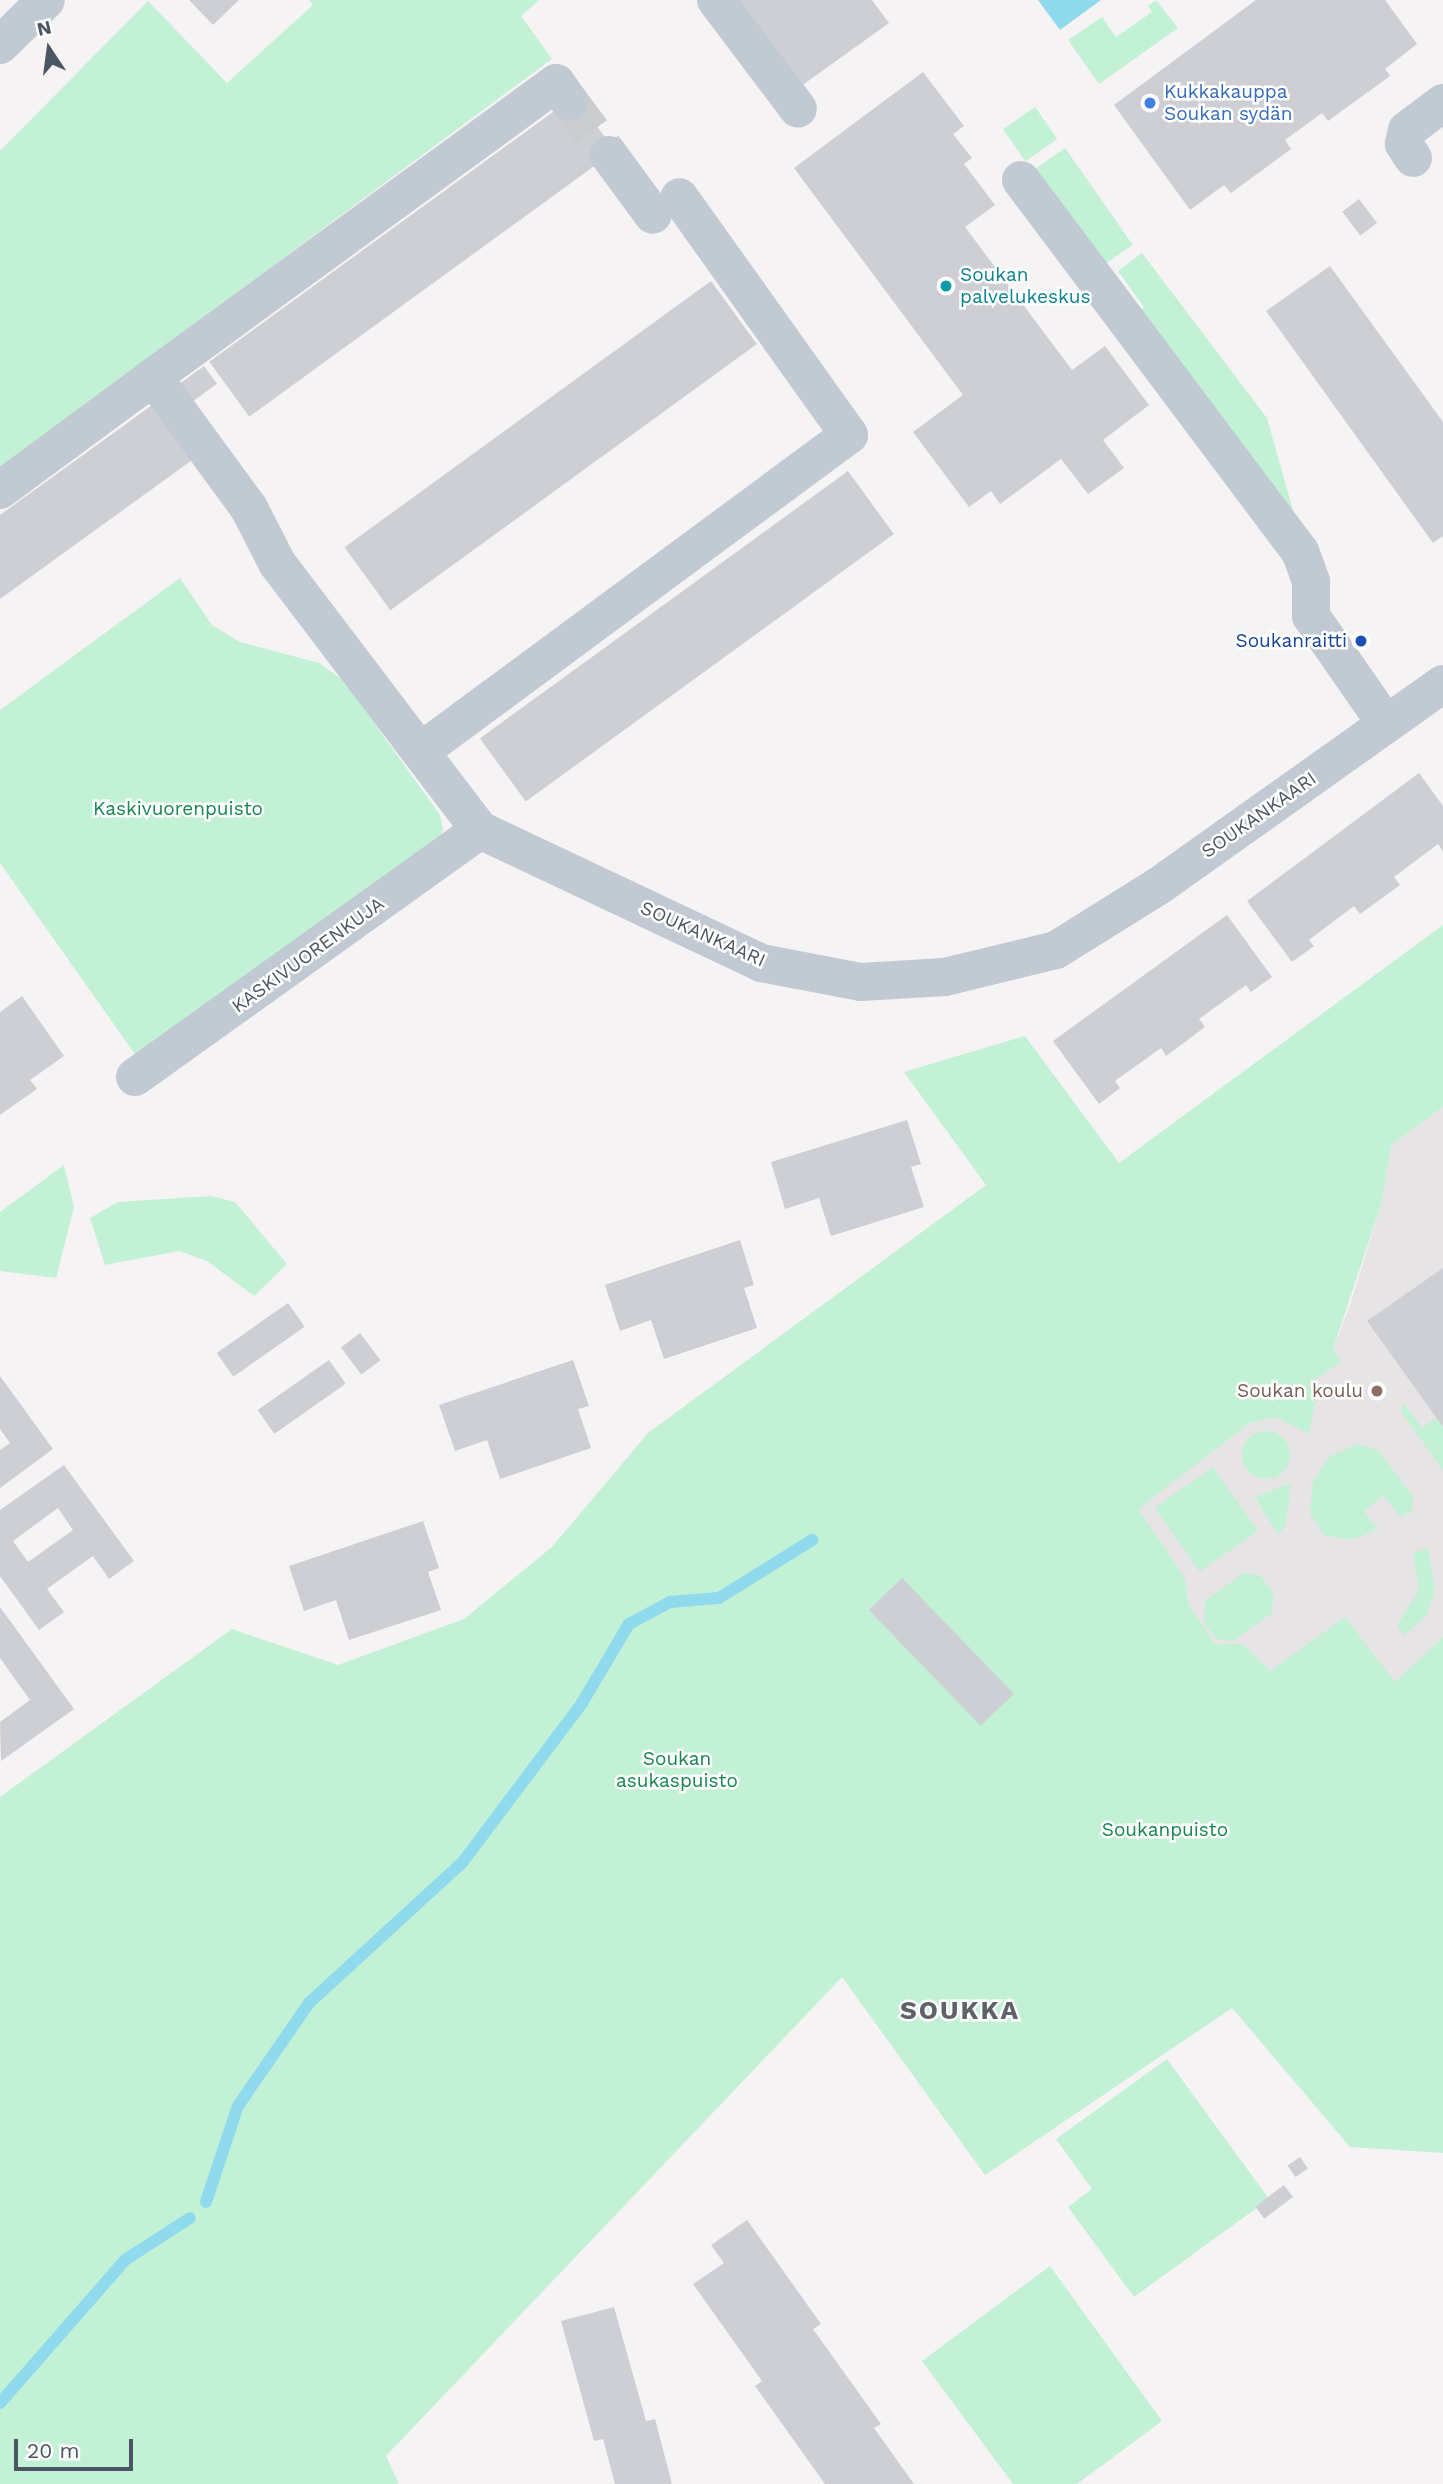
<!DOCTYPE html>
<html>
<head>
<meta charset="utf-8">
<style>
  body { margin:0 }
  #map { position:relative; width:1443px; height:2484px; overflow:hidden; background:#f5f3f3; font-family:"Work Sans",sans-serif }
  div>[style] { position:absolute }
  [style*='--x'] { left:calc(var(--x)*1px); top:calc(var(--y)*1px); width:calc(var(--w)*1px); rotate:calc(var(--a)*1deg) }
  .education>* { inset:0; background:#e6e4e5 }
  .green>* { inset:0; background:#c3f1d5; transform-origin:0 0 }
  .round { border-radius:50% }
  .water>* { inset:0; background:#90daee }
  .stream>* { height:12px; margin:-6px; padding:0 6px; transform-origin:6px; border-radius:6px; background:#90daee }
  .building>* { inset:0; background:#cdcfd5; transform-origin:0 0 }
  .minor-tunnel>* { height:38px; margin-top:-19px; transform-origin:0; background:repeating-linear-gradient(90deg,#caccce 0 38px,transparent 0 57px) }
  .minor>* { height:38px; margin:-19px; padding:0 19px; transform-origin:19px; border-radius:19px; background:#c1cad2 }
  .dots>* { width:19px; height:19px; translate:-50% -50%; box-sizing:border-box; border:4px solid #fff; border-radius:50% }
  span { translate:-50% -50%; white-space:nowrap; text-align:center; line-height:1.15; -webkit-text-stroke:5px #fff; paint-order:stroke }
  .shop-label { font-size:19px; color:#366cbe }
  .left { translate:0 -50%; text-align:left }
  .culture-label { font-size:19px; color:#0d838f }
  .transit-label { font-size:19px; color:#164399 }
  .right { translate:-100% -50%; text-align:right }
  .park-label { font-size:19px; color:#17864f }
  .street-label { font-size:19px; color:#4a5661 }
  .education-label { font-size:19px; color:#785e54 }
  .district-label { font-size:26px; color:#5f6368; font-weight:700; letter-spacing:2px }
  .north { position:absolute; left:14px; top:14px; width:70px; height:70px; -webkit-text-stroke:5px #fff; paint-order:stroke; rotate:347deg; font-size:19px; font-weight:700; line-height:28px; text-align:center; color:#4a5661 }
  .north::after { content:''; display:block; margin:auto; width:24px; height:32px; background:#4a5661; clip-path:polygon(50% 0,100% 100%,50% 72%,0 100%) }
  .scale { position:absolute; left:14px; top:2439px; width:119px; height:32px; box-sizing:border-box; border:4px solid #4a5661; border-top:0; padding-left:9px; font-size:21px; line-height:24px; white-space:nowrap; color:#4a5661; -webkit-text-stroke:5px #fff; paint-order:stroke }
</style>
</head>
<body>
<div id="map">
  <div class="education">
    <i style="clip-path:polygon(1443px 1107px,1443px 1637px,1395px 1682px,1270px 1671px,1235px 1647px,1215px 1645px,1189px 1605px,1185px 1578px,1137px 1509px,1250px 1423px,1276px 1417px,1309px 1433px,1308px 1384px,1333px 1349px,1350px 1305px,1382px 1202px,1391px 1145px)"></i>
  </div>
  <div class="green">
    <i style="clip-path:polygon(309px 0,539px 0,521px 16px,552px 59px,0 468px,0 151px,148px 1px,227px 83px,313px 5px)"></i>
    <i style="clip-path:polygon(1156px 0,1178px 28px,1099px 84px,1068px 40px,1102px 17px,1116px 37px,1152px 12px,1148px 6px)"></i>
    <i style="left:1035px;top:107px;width:39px;height:39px;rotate:55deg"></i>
    <i style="left:1065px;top:148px;width:118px;height:37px;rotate:55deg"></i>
    <i style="clip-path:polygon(1142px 253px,1267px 418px,1298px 528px,1139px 316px,1144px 307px,1118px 271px)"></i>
    <i style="clip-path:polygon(180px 578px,212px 625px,240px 642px,319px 663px,344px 681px,440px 815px,443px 829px,440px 839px,137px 1057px,0 863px,0 710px)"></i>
    <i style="clip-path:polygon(1443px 925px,1443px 1107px,1391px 1145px,1382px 1202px,1333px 1349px,1341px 1362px,1308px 1384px,1316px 1398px,1309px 1434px,1276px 1417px,1250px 1423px,1138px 1509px,1185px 1578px,1189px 1605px,1215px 1644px,1243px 1644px,1270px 1671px,1345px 1617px,1395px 1682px,1443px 1637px,1443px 2153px,1350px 2147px,1232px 2008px,985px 2175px,842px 1977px,386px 2456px,399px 2484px,0 2484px,0 1797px,232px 1629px,338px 1665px,464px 1619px,552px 1547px,648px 1433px,986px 1185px,904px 1072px,1025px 1036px,1119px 1163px)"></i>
    <i style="clip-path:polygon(64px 1165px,74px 1207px,56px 1278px,0 1271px,0 1212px)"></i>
    <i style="clip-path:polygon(211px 1196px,235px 1202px,287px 1264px,254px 1296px,207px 1261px,179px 1251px,105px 1265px,90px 1218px,118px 1202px)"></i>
    <i style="clip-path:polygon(1403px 1402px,1422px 1428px,1436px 1418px,1443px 1427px,1443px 1470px,1401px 1412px)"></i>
    <i class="round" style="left:1242px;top:1431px;width:48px;height:48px"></i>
    <i style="clip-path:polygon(1358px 1444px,1379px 1451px,1413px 1497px,1412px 1511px,1400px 1517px,1384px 1495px,1364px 1511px,1377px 1529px,1354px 1539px,1325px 1536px,1310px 1514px,1313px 1481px,1330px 1456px)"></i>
    <i style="left:1213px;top:1467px;width:78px;height:71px;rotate:55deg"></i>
    <i style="clip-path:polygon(1291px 1483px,1286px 1524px,1278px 1535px,1255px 1497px)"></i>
    <i style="clip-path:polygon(1428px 1548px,1435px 1592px,1426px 1616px,1404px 1635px,1397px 1626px,1419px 1589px,1413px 1553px)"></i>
    <i style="clip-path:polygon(1243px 1573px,1260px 1575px,1273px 1593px,1272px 1613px,1233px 1641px,1216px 1639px,1204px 1621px,1205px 1601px)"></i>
    <i style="clip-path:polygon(1167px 2059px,1269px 2199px,1134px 2297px,1068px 2207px,1092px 2189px,1056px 2139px)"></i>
    <i style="clip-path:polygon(1050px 2266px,1162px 2421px,1077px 2484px,1013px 2484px,922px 2361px)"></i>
  </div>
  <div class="water">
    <i style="clip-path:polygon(1038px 0,1101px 0,1060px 30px)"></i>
  </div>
  <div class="stream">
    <i style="--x:206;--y:2202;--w:101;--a:-71.6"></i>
    <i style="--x:238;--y:2106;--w:125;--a:-55.4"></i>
    <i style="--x:309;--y:2003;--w:207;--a:-42.5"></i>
    <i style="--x:462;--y:1863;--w:200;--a:-53.1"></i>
    <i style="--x:582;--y:1703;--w:92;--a:-59.3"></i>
    <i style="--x:629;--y:1624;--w:47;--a:-28.2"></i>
    <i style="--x:670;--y:1602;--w:49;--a:-4.7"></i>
    <i style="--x:719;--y:1598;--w:110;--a:-31.9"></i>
    <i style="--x:0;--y:2403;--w:190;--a:-48.8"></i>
    <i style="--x:125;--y:2260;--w:77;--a:-32.9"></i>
  </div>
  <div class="building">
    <i style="clip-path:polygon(189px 0,239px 0,213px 25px)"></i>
    <i style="clip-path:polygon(734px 0,872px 0,889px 23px,797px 89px)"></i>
    <i style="clip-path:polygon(1256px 0,1385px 0,1417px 44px,1385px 69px,1390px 76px,1328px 121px,1322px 113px,1285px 140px,1291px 149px,1231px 193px,1224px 185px,1190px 210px,1114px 105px)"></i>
    <i style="clip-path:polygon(923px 72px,964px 126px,953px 134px,972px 158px,964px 164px,995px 205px,965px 227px,1072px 370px,1105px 346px,1149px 405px,1103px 440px,1124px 468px,1088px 494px,1061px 459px,1000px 504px,991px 491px,969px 507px,913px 432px,963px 395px,794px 168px)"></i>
    <i style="left:575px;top:96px;width:68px;height:452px;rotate:54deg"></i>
    <i style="left:1359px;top:199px;width:30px;height:21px;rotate:53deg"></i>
    <i style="clip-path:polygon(1330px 266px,1443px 422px,1443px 536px,1433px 543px,1266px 311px)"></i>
    <i style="left:711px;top:281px;width:78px;height:453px;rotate:54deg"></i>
    <i style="left:204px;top:366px;width:22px;height:32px;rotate:54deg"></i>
    <i style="clip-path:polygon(155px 403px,195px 458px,0 599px,0 515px)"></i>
    <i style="left:848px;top:471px;width:78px;height:455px;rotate:54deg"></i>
    <i style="clip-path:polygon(1419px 773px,1443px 806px,1443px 851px,1438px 844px,1394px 877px,1400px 885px,1360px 914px,1354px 906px,1309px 940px,1314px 946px,1292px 962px,1247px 901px)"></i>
    <i style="clip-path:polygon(1227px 915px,1272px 977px,1251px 992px,1246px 985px,1199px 1019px,1205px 1027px,1166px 1056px,1161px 1048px,1115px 1081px,1120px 1088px,1099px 1104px,1053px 1041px)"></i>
    <i style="clip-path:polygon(22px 996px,64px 1056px,30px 1080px,37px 1089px,0 1115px,0 1012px)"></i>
    <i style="clip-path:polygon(907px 1120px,921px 1164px,911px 1167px,924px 1207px,831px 1236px,819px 1198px,785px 1209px,771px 1162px)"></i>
    <i style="clip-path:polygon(740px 1240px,754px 1285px,744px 1288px,757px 1328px,664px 1359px,651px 1320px,620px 1331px,605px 1285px)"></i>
    <i style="clip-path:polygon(1443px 1268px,1443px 1427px,1367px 1321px)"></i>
    <i style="left:288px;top:1303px;width:29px;height:87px;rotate:55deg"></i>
    <i style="left:360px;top:1333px;width:34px;height:24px;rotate:53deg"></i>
    <i style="left:329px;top:1360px;width:29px;height:87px;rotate:55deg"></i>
    <i style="clip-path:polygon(573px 1360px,589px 1406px,578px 1409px,591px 1448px,500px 1479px,487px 1440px,455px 1451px,439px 1405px)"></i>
    <i style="clip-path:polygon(0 1376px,53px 1449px,0 1488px,0 1450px,10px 1443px,0 1429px)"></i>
    <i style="clip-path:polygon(evenodd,64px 1465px,134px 1561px,109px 1579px,93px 1556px,47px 1589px,64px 1612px,39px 1630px,0 1576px,0 1510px,64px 1465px,58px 1508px,73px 1530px,28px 1562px,13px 1541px,58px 1508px)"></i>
    <i style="clip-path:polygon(423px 1521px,439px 1568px,428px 1572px,441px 1610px,349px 1640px,336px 1600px,304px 1611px,289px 1566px)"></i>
    <i style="left:902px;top:1578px;width:161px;height:46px;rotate:46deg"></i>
    <i style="clip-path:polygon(0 1607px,74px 1709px,1px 1761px,0 1722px,30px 1700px,0 1658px)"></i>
    <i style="left:1300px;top:2157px;width:14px;height:15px;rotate:56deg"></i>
    <i style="left:1284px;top:2185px;width:15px;height:36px;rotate:53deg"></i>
    <i style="clip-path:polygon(747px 2220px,821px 2324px,813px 2329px,881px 2424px,874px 2428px,914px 2484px,825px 2484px,755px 2386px,762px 2381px,693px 2284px,724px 2263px,711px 2245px)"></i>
    <i style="clip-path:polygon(614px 2307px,646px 2421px,655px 2419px,672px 2484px,615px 2484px,603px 2439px,594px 2441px,561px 2321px)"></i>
  </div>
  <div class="minor-tunnel">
    <i style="--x:569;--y:101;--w:67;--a:53.5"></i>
  </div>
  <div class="minor">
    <i style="--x:716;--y:0;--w:136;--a:53"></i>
    <i style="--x:0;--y:45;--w:64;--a:-44.4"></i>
    <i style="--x:609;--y:155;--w:74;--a:53.7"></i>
    <i style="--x:1413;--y:158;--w:17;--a:-123"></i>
    <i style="--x:1404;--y:144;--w:14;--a:-78"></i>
    <i style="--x:1407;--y:130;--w:45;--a:-36.9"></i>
    <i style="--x:1021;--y:180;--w:464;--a:53.1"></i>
    <i style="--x:1300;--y:551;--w:33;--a:70"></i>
    <i style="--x:1311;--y:582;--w:34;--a:90"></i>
    <i style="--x:1311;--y:616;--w:131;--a:55.2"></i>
    <i style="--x:153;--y:377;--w:499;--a:-36.1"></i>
    <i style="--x:556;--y:83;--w:22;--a:54"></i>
    <i style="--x:0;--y:490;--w:190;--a:-36.4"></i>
    <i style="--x:153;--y:377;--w:162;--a:53.8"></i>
    <i style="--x:249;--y:508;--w:62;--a:63"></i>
    <i style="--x:277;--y:563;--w:335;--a:52.8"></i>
    <i style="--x:480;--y:830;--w:311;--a:25.3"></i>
    <i style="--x:761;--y:963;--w:102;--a:10.8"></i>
    <i style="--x:861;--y:982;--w:84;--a:-3.4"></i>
    <i style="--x:945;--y:977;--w:114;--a:-13.7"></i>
    <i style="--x:1056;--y:950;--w:123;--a:-32"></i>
    <i style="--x:1160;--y:885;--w:347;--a:-35.4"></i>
    <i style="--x:421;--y:751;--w:532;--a:-36.44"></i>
    <i style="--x:849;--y:435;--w:292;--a:-125.5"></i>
    <i style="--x:135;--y:1077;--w:424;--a:-35.6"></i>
  </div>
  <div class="dots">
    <i style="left:1150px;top:103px;background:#3f7fe0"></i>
    <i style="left:946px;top:286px;background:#0f9aa8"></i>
    <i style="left:1361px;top:641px;background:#1a4fb4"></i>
    <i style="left:1377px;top:1391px;background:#8d6e63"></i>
  </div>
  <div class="shop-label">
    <span class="left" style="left:1164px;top:103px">Kukkakauppa<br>Soukan sydän</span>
  </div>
  <div class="culture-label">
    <span class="left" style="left:960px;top:286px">Soukan<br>palvelukeskus</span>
  </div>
  <div class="transit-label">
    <span class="right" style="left:1347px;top:641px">Soukanraitti</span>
  </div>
  <div class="park-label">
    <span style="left:178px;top:809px">Kaskivuorenpuisto</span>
    <span style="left:677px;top:1770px">Soukan<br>asukaspuisto</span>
    <span style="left:1165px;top:1830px">Soukanpuisto</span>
  </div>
  <div class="street-label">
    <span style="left:1259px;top:815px;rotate:-35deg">SOUKANKAARI</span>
    <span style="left:703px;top:934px;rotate:24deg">SOUKANKAARI</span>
    <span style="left:308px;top:955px;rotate:-36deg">KASKIVUORENKUJA</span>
  </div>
  <div class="education-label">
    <span class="right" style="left:1363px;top:1391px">Soukan koulu</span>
  </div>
  <div class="district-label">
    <span style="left:960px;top:2011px">SOUKKA</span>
  </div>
  <div class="north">N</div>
  <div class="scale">20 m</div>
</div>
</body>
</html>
